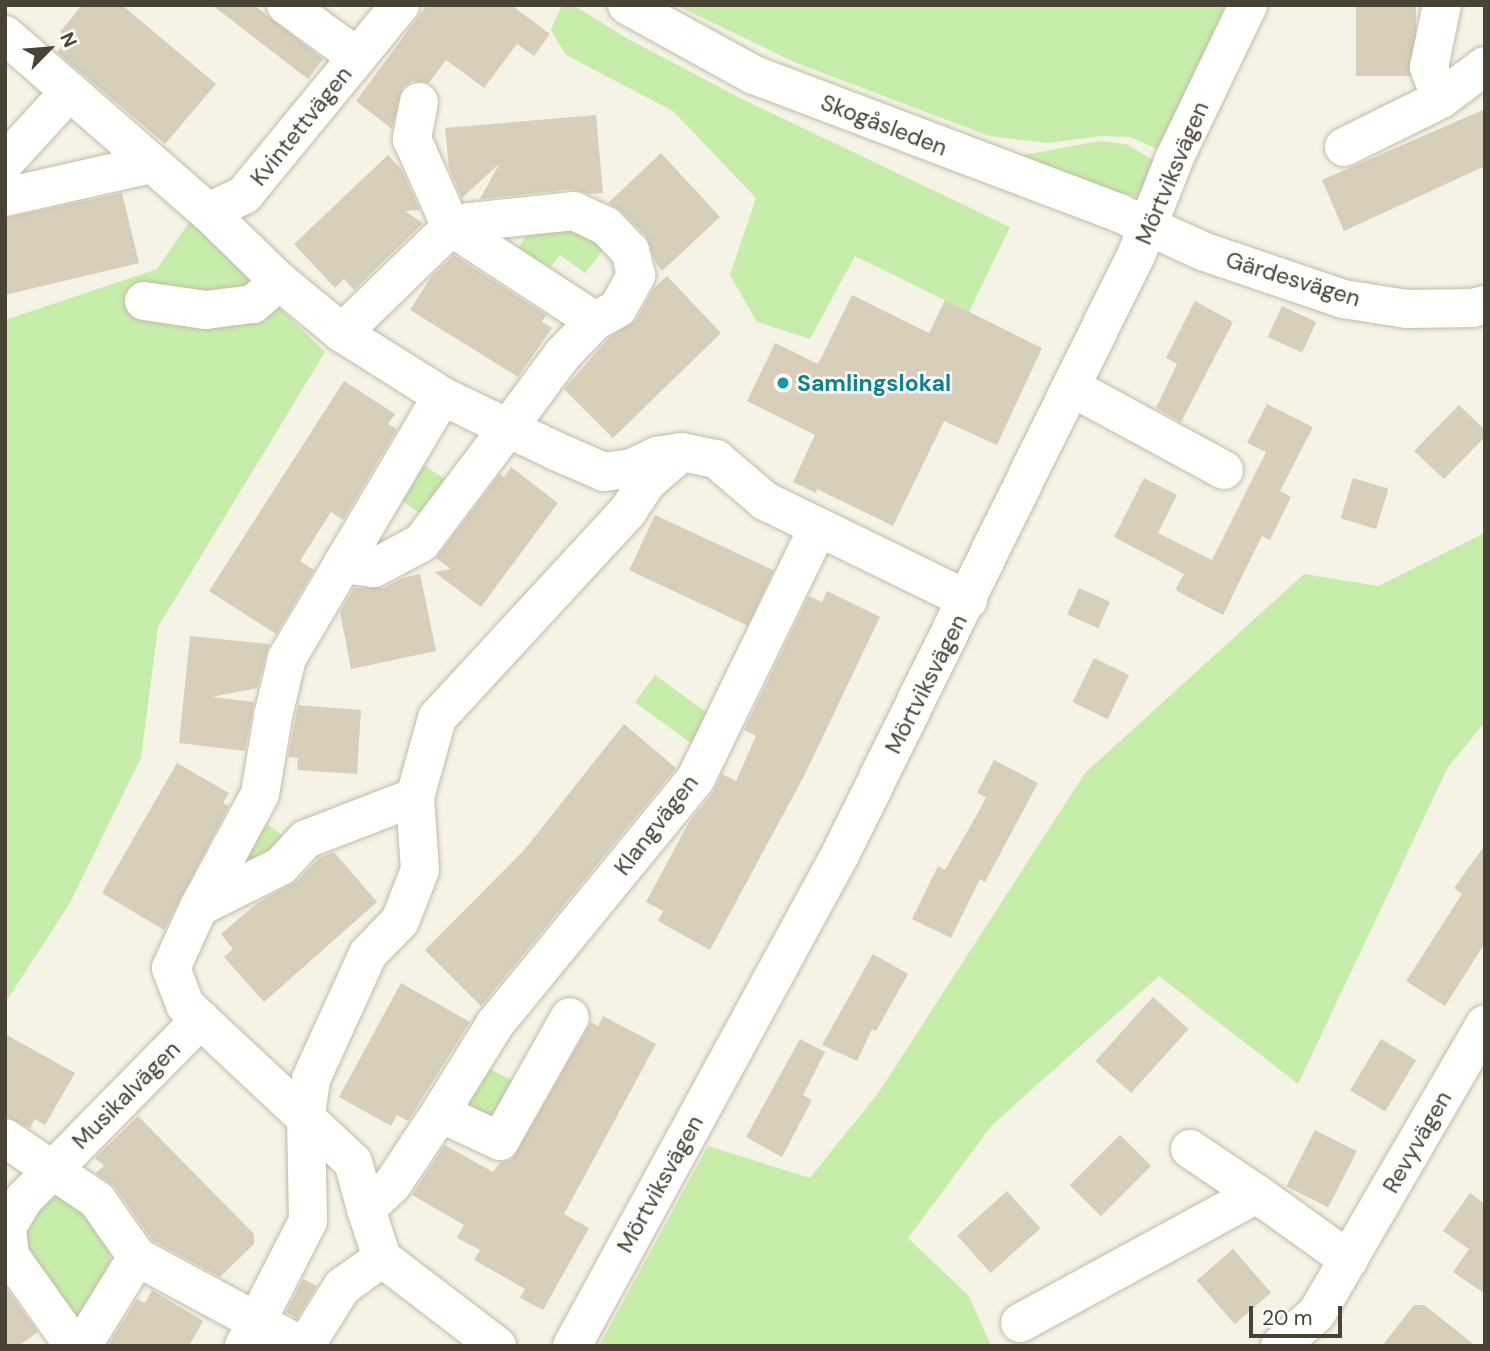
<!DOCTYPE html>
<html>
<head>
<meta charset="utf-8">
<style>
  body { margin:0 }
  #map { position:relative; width:1490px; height:1351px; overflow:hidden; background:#f5f2e6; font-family:"DM Sans",sans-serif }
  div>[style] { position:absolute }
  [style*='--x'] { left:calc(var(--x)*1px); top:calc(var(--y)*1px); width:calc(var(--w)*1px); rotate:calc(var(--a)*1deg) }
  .green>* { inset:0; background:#c7edaa; transform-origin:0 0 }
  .building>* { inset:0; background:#d8cfba; transform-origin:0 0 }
  .roads { filter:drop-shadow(0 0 2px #c1bba7) drop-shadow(0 0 2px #c1bba7) }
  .minor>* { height:38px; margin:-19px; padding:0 19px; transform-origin:19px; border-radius:19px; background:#fff }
  .dots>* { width:19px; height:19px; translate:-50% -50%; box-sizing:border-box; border:4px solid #fff; border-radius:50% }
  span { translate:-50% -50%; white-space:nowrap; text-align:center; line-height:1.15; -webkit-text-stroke:5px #fff; paint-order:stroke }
  .street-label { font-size:23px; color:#484334 }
  .culture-label { font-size:23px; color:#0d838f; font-weight:700 }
  .left { translate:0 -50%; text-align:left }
  .frame { position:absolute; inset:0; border:7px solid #484334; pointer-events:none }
  .north { position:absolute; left:14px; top:14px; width:70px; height:70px; -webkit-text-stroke:5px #fff; paint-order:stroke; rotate:65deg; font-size:19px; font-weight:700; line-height:28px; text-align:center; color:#484334 }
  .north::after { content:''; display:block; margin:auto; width:24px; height:32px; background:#484334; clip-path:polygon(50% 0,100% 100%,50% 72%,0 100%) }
  .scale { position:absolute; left:1249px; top:1306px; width:93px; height:32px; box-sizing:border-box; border:4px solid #484334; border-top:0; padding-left:9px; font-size:21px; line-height:24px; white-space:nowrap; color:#484334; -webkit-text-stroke:5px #fff; paint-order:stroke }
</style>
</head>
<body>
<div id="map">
  <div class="green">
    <i style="clip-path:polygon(562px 5px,573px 5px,628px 39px,742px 99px,1010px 227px,969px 312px,855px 256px,810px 339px,757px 322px,730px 275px,756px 198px,673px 111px,566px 55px,551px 30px)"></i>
    <i style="clip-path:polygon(676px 5px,1248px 5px,1175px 157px,1130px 137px,1101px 136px,1048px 143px,989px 136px,794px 62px)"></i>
    <i style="clip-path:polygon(1100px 141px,1126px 144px,1162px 165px,1148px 198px,1117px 192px,1013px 157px)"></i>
    <i style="clip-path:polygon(190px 221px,325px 352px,158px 627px,141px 758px,70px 903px,5px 1003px,5px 320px,157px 269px)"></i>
    <i style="clip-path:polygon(531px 230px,580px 231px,604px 249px,585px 273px,560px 255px,545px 274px,515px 253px)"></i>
    <i style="left:421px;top:463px;width:37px;height:42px;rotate:34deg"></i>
    <i style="clip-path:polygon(1485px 533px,1485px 722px,1448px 767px,1298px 1084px,1159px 976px,992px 1125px,908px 1238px,969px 1296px,991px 1346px,599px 1346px,708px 1146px,810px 1178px,879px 1092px,1085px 773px,1304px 574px,1379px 586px)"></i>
    <i style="left:655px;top:675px;width:72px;height:34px;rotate:36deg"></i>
    <i style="clip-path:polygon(259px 818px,286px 838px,256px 866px,240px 853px)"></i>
    <i style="left:486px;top:1067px;width:30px;height:44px;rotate:27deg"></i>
    <i style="clip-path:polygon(57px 1185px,112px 1242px,107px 1284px,84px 1321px,68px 1322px,18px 1252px,19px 1230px)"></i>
  </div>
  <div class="building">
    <i style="clip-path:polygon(82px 5px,122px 5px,216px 84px,165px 144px,57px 52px,68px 39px,60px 32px)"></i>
    <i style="clip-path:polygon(212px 5px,254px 5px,323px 59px,308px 79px)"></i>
    <i style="clip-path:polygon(427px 5px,511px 5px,550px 34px,534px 56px,517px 44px,484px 88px,446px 60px,429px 83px,412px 81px,402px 88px,392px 129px,356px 101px)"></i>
    <i style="left:1356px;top:5px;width:60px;height:71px"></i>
    <i style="clip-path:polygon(1485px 109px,1485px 166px,1344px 231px,1322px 180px)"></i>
    <i style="clip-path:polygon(596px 115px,603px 193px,590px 194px,572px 189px,480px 199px,499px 164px,462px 198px,449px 168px,445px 128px)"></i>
    <i style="clip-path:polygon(661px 153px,720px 217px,662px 271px,656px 263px,646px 236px,621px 211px,608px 203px)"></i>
    <i style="clip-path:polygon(388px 155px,401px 169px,420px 210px,405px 211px,423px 223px,354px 290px,344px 279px,335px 288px,294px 244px)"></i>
    <i style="clip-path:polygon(122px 193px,139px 263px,5px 295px,5px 218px)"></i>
    <i style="clip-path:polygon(454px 255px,546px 315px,542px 322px,552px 328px,518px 377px,410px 310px,431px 277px)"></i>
    <i style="clip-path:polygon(667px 276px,721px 333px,613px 438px,564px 389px,609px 338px,637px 319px,653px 289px)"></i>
    <i style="clip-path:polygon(852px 295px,929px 333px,945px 300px,1042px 348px,997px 445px,944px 421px,893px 526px,817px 489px,816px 493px,793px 482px,815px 435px,747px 401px,775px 343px,818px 364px)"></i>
    <i style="clip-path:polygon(1195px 301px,1233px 322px,1181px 422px,1156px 408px,1177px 364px,1166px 358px)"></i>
    <i style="left:1282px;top:306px;width:38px;height:34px;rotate:25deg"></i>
    <i style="clip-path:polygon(344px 381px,395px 414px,388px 424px,397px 429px,343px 520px,331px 512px,300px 561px,314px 570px,276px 634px,209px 591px)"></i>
    <i style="clip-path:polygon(1267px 404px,1313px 427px,1280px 491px,1291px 497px,1270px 540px,1262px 536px,1223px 615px,1175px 590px,1184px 574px,1114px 537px,1144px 478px,1177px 495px,1158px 533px,1212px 560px,1266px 452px,1247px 443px)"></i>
    <i style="clip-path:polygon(1459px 405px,1485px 430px,1485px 437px,1444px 479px,1414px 451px)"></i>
    <i style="clip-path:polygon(511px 467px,558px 503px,481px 607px,434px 572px,451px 569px,436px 558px,500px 474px,504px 477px)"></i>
    <i style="left:1353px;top:478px;width:37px;height:42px;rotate:17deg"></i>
    <i style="left:655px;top:515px;width:131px;height:61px;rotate:25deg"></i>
    <i style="clip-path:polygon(420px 574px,436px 651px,351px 669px,340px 612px,354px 588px,384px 588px,402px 578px)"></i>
    <i style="left:1079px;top:588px;width:34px;height:29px;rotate:24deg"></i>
    <i style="clip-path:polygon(827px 591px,880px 617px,804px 776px,710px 950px,658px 921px,663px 911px,646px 902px,689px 822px,712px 794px,722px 774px,736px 781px,756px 736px,744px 730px,809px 596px,822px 602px)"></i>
    <i style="clip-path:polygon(190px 636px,269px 644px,257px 688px,212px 697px,254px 702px,245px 751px,179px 743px)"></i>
    <i style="left:1094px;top:658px;width:39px;height:49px;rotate:26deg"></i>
    <i style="clip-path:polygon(298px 705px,361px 710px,357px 774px,297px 770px,298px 758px,288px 757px)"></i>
    <i style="clip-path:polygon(624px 724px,676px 768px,481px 1006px,425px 950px,525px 849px)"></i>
    <i style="clip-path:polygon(994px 760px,1038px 783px,985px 882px,980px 879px,951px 938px,912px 919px,938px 866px,945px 870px,979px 811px,986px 797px,977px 793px)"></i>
    <i style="clip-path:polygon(177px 763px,229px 793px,223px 803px,229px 806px,164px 930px,102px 893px)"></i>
    <i style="clip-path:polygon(1485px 845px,1485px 943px,1445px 1006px,1406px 981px,1462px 894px,1454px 888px)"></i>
    <i style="clip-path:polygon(334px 852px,377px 902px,264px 1002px,224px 957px,233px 949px,221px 934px,257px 903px,297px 881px,319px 858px)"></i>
    <i style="clip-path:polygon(873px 954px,908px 974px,876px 1031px,872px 1029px,857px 1061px,822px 1045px)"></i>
    <i style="clip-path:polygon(401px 983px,470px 1022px,408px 1121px,397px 1115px,391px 1126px,339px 1097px)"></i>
    <i style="left:1153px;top:997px;width:48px;height:86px;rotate:42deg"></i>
    <i style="clip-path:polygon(603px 1016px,656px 1044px,564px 1214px,589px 1228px,543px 1310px,520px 1298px,525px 1289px,474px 1260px,480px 1250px,457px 1238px,464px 1225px,412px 1195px,445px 1145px,493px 1172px,500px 1163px,512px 1159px,591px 1022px,598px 1026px)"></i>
    <i style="clip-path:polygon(5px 1034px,75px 1073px,45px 1125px,35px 1119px,30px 1128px,5px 1116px)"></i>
    <i style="clip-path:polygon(800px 1039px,825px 1052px,803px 1095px,812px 1100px,782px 1157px,746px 1137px)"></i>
    <i style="left:1381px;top:1039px;width:41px;height:60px;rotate:31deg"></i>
    <i style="clip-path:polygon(138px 1116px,254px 1234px,254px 1244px,220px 1277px,152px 1240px,115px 1187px,96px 1173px,104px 1166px,95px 1158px)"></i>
    <i style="left:1315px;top:1130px;width:47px;height:63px;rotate:27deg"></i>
    <i style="left:1120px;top:1135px;width:44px;height:71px;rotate:45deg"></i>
    <i style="left:1007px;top:1191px;width:50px;height:67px;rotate:48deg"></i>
    <i style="clip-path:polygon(1470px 1193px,1485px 1204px,1485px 1294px,1453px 1272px,1469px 1249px,1443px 1231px)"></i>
    <i style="left:1233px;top:1249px;width:58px;height:48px;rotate:49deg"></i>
    <i style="clip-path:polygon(303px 1279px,317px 1286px,297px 1318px,286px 1312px)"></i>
    <i style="clip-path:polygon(5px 1287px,38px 1332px,18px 1346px,5px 1346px)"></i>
    <i style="clip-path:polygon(152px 1290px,203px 1321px,189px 1346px,108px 1346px,137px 1299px,145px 1303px)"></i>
    <i style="clip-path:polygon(1414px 1305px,1424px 1305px,1476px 1346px,1382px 1346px)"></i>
  </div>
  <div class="roads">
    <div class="minor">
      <i style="--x:286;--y:5;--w:88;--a:36.2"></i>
      <i style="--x:627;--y:5;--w:145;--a:28.9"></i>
      <i style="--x:754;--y:75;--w:390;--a:20.7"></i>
      <i style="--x:1119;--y:213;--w:94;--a:24.4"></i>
      <i style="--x:1205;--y:252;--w:146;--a:18.8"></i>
      <i style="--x:1343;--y:299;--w:65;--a:8.9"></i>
      <i style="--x:1407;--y:309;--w:65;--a:-0.9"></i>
      <i style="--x:1472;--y:308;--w:13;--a:-13"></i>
      <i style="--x:5;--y:35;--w:269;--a:41.1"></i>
      <i style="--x:208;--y:212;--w:99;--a:44.2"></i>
      <i style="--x:279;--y:281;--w:82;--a:39.5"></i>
      <i style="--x:1441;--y:99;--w:34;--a:-111"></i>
      <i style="--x:1429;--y:67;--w:63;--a:-78.2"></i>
      <i style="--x:419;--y:102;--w:38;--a:101"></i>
      <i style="--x:412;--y:139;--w:96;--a:66.1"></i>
      <i style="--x:451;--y:227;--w:172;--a:33.1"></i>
      <i style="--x:1344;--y:147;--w:108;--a:-26.3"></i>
      <i style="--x:1441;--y:99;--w:55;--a:-36.9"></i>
      <i style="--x:5;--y:162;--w:96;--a:-47.5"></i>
      <i style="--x:5;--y:197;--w:151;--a:-12.7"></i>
      <i style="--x:208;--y:212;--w:40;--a:-25"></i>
      <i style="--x:244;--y:195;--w:246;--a:-50.6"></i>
      <i style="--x:144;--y:301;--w:63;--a:8.3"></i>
      <i style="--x:206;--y:310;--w:47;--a:-7.3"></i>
      <i style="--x:253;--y:304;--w:35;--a:-41"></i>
      <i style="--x:1071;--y:387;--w:174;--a:28.5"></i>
      <i style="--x:342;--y:564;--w:32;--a:7"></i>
      <i style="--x:374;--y:568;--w:53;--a:-28"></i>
      <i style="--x:421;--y:543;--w:144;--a:-52.9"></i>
      <i style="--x:508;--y:428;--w:92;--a:-53.4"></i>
      <i style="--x:563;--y:354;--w:46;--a:-45.9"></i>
      <i style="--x:595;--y:321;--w:26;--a:-29"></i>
      <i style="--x:618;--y:308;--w:38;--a:-61"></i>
      <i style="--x:636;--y:275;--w:25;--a:-104"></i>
      <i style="--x:630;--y:251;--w:35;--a:-134"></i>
      <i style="--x:606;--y:226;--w:35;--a:-155"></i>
      <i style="--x:574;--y:211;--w:106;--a:174"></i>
      <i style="--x:469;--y:222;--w:19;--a:164"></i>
      <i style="--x:451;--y:227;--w:152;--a:135.8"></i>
      <i style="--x:342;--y:333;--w:118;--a:32.2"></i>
      <i style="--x:442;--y:396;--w:73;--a:25.9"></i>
      <i style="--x:508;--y:428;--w:55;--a:25.6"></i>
      <i style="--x:558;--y:452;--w:50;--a:23.5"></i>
      <i style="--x:604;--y:472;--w:28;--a:-8"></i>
      <i style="--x:632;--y:468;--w:28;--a:-26"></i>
      <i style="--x:657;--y:456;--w:25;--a:-9"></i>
      <i style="--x:682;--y:452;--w:35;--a:12"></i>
      <i style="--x:716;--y:459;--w:65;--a:40.6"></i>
      <i style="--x:765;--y:501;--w:226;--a:26"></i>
      <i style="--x:415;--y:797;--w:117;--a:158.9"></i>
      <i style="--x:306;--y:839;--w:37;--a:133"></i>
      <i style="--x:281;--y:866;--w:92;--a:153.4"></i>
      <i style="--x:199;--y:907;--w:67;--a:114.7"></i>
      <i style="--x:171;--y:968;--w:40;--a:69"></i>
      <i style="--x:185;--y:1005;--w:230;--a:43.1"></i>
      <i style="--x:353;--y:1162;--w:49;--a:74.5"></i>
      <i style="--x:366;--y:1209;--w:35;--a:-43"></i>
      <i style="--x:392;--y:1185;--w:87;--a:-56.3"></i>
      <i style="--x:440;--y:1113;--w:66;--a:25"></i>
      <i style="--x:500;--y:1141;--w:142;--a:-60.6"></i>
      <i style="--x:199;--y:907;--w:128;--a:-61.6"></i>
      <i style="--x:260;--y:794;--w:79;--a:-80.5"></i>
      <i style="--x:273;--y:716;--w:60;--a:-76.4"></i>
      <i style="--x:287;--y:658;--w:304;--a:-59.4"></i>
      <i style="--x:440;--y:1113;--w:105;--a:-58.3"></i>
      <i style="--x:495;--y:1024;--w:315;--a:-50.7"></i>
      <i style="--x:695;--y:780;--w:280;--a:-64"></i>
      <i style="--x:5;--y:1138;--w:111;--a:34"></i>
      <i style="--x:97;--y:1200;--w:70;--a:54.9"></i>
      <i style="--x:137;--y:1257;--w:187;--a:28.3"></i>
      <i style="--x:1190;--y:1149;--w:81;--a:33.9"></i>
      <i style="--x:366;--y:1209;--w:52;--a:71.9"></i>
      <i style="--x:382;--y:1258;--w:145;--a:37.4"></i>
      <i style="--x:1020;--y:1323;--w:270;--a:-28.6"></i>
      <i style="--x:1257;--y:1194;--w:113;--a:35.7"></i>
      <i style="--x:74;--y:1346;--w:110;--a:-125.4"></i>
      <i style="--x:10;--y:1256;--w:29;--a:-96"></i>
      <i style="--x:7;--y:1227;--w:33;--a:-59"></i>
      <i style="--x:24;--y:1199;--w:252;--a:-45.5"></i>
      <i style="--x:82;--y:1346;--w:105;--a:-58.3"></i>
      <i style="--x:244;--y:1346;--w:140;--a:-62.9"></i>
      <i style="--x:308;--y:1221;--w:106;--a:-91.1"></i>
      <i style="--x:306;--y:1115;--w:36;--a:-82"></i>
      <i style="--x:311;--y:1079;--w:137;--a:-65.5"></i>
      <i style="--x:368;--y:954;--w:46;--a:-45.9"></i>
      <i style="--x:400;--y:921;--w:55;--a:-68.6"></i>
      <i style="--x:420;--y:870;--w:73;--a:-93.9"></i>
      <i style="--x:415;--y:797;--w:82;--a:-74.4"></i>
      <i style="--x:437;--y:718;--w:282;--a:-47.3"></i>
      <i style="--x:628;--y:511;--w:33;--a:-57"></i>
      <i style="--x:646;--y:483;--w:40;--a:-41"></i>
      <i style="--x:305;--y:1346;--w:70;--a:-57.9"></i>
      <i style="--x:342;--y:1287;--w:49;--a:-35.9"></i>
      <i style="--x:572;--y:1346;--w:562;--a:-61.38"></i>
      <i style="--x:841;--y:853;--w:669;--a:-63.74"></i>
      <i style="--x:1137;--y:253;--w:103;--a:-68.4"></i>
      <i style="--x:1175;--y:157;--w:169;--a:-64.3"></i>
      <i style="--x:1280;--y:1346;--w:50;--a:-41.7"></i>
      <i style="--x:1317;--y:1313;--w:334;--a:-59.8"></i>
    </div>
  </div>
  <div class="dots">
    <i style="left:783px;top:383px;background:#0f9aa8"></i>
  </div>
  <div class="street-label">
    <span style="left:884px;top:125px;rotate:21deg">Skogåsleden</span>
    <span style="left:301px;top:126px;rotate:-51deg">Kvintettvägen</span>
    <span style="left:1172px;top:173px;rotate:-67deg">Mörtviksvägen</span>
    <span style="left:1293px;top:279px;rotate:17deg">Gärdesvägen</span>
    <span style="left:926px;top:684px;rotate:-63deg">Mörtviksvägen</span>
    <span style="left:656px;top:825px;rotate:-52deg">Klangvägen</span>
    <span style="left:126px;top:1095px;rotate:-45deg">Musikalvägen</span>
    <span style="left:1417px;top:1142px;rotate:-60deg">Revyvägen</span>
    <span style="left:660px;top:1184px;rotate:-61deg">Mörtviksvägen</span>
  </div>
  <div class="culture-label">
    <span class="left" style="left:797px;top:383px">Samlingslokal</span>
  </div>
  <div class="frame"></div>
  <div class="north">N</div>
  <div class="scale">20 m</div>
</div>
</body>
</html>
